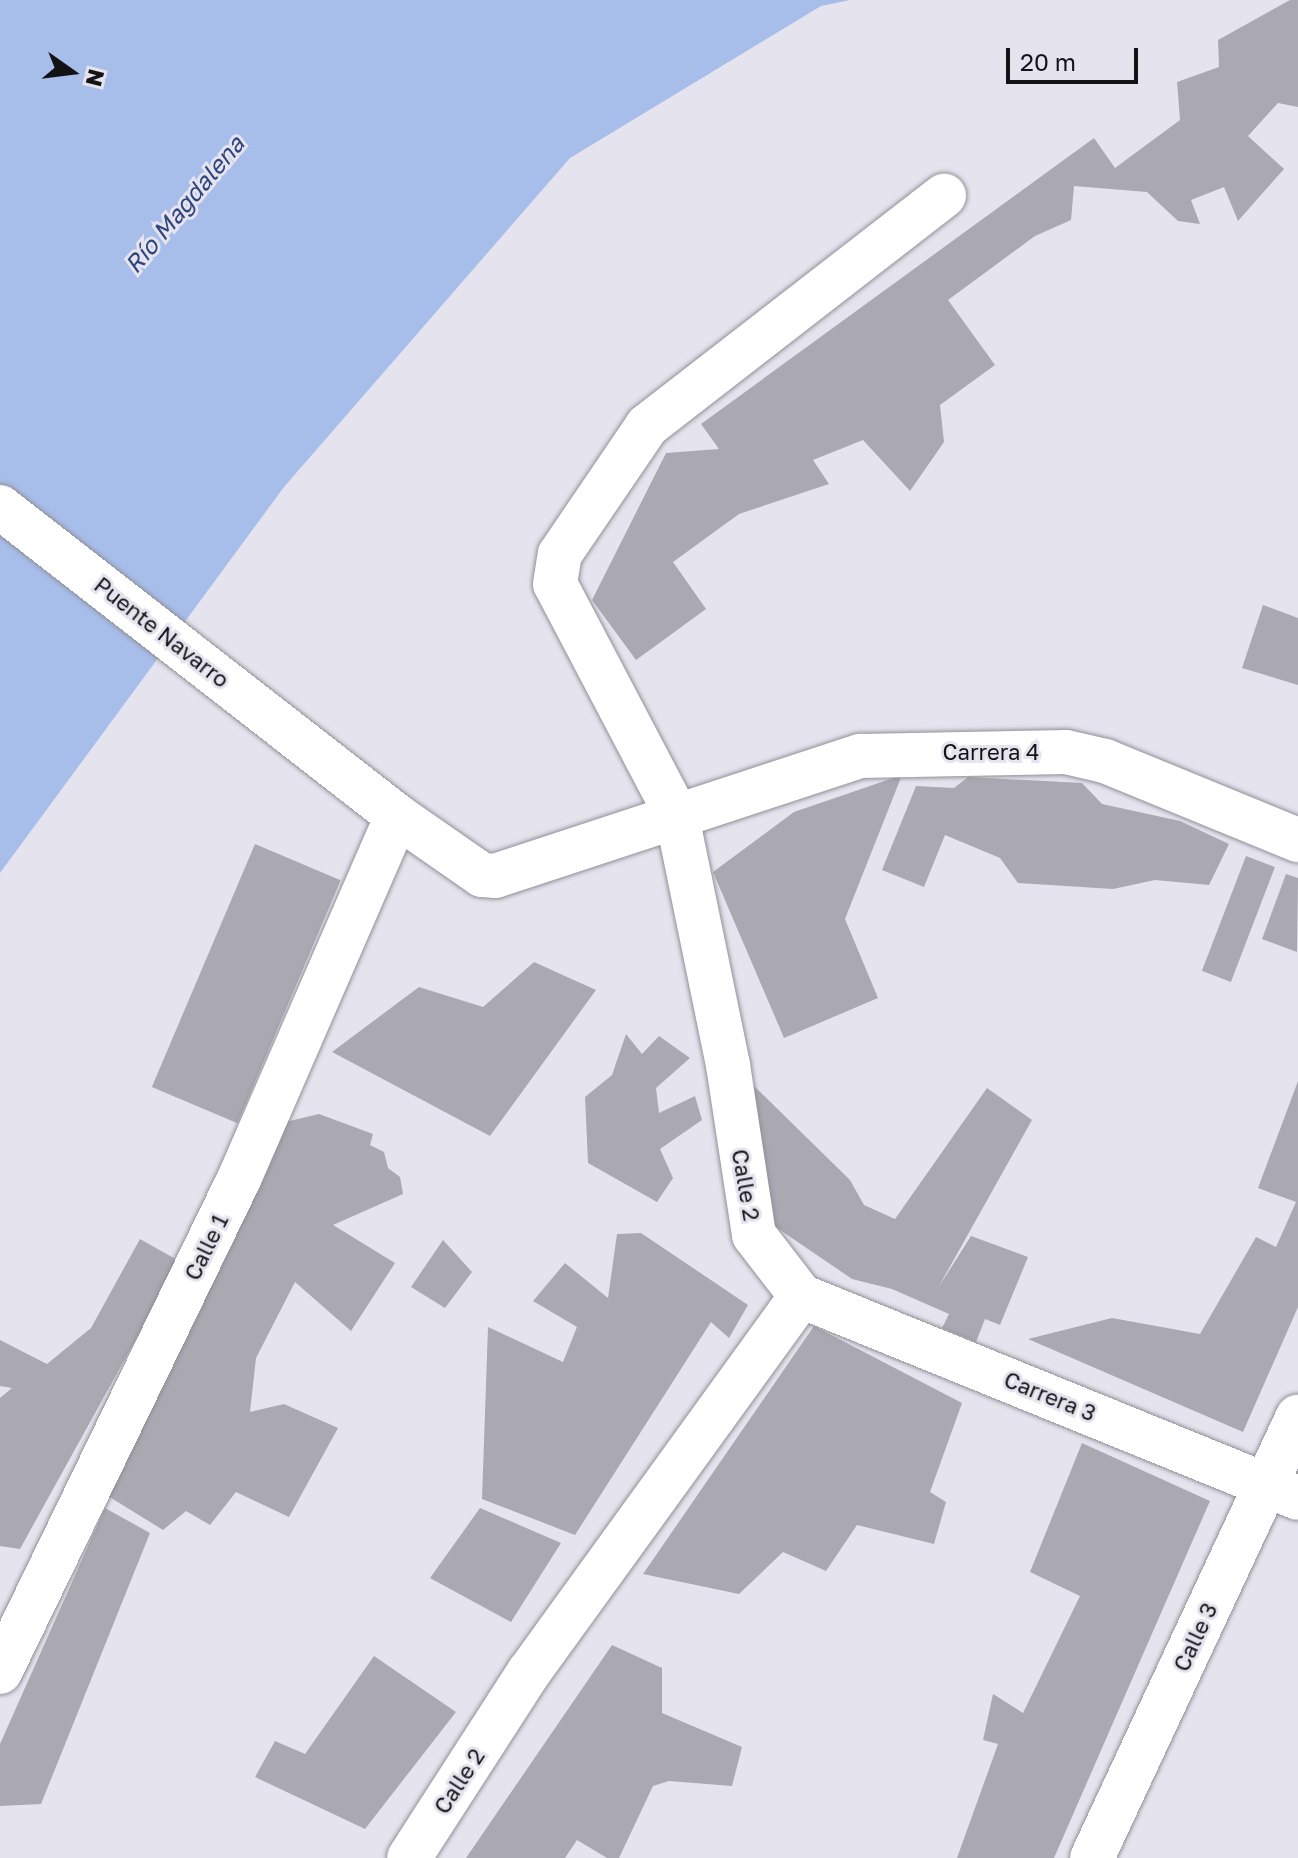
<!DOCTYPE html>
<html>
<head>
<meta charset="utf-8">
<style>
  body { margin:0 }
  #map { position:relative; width:1298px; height:1858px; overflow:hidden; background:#e5e4ee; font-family:"Golos Text",sans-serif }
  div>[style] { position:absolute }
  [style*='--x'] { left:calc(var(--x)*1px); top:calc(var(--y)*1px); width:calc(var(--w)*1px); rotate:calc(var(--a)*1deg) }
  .water>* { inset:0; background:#a7bdea }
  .building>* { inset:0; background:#aaa9b2; transform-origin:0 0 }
  .roads { filter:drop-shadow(0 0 2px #909098) drop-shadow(0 0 2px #909098) }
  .street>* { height:44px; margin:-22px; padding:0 22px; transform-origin:22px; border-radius:22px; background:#fff }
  span { translate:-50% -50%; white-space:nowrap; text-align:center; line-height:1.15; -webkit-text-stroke:6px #e5e4ee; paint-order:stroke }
  .street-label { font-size:22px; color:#131316 }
  .water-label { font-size:24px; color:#2d467e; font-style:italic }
  .north { position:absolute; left:32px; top:32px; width:80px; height:80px; -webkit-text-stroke:6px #e5e4ee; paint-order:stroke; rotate:104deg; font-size:22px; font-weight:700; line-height:32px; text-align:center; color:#131316 }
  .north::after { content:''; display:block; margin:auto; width:28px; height:36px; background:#131316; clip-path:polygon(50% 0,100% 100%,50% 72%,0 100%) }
  .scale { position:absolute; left:1006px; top:48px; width:132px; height:36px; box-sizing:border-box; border:4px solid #131316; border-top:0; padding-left:10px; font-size:24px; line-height:28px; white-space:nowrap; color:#131316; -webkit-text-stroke:6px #e5e4ee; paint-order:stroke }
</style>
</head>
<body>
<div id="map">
  <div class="water">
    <i style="clip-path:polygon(0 0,850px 0,821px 6px,570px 158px,284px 487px,0 873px)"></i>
  </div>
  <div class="building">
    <i style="clip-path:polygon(1290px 0,1298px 0,1298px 107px,1278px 103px,1248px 136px,1284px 169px,1238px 221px,1224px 187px,1191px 200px,1200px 224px,1178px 221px,1147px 192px,1074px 186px,1071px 220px,1035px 236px,948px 300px,995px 365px,940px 405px,944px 442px,910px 491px,863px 440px,813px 460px,829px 484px,739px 514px,673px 562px,706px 609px,636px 660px,592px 600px,666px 453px,719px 449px,701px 424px,1094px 138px,1115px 168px,1180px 120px,1177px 82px,1219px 67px,1218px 40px)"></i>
    <i style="clip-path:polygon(1263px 605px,1298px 618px,1298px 685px,1242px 668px)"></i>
    <i style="clip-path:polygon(902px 775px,845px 919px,878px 998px,784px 1038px,713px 872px,794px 812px)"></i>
    <i style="clip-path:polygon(968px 777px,1082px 783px,1102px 804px,1180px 821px,1229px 844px,1209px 885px,1155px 880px,1113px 889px,1018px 883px,1000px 858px,945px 835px,924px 887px,882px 870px,916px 786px,954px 788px)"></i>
    <i style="left:255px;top:844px;width:93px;height:264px;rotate:23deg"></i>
    <i style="left:1246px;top:856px;width:31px;height:123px;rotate:21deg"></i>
    <i style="clip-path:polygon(1286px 874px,1298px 878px,1297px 952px,1262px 939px)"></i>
    <i style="clip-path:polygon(534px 962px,596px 990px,490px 1136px,332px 1052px,419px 987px,483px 1007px)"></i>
    <i style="clip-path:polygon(626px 1034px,642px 1054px,659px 1036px,690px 1058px,656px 1088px,659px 1113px,695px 1096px,702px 1120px,660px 1149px,673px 1178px,657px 1202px,588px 1163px,585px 1097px,612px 1075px)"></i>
    <i style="clip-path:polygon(1298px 1081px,1298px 1307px,1243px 1432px,1028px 1339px,1112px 1318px,1200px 1334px,1256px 1237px,1276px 1247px,1296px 1202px,1258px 1188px)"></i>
    <i style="clip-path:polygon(754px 1086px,850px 1180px,864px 1205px,895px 1219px,987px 1088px,1032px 1120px,938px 1288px,971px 1236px,1028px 1257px,1000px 1325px,985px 1319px,976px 1342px,942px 1328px,949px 1314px,892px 1289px,852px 1279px,764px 1219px)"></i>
    <i style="clip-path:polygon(319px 1114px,373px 1134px,370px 1145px,384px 1152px,388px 1168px,400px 1177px,403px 1194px,333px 1225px,395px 1263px,351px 1331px,295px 1282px,256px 1358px,250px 1412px,284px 1404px,338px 1428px,289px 1517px,236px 1492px,210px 1525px,186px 1511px,163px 1530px,108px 1496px,281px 1123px)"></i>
    <i style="clip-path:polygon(641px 1233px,748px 1305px,729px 1338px,711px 1322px,575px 1535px,482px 1499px,488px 1327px,563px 1362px,577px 1327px,533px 1301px,565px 1263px,608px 1298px,617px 1234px)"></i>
    <i style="clip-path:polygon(140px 1239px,179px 1261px,20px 1549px,0 1546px,0 1398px,12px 1388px,0 1386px,0 1340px,47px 1364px,91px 1328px)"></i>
    <i style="clip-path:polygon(443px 1240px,472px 1272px,445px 1308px,411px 1287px)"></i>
    <i style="clip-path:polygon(814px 1326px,962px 1403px,930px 1492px,946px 1502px,934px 1544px,857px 1525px,826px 1571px,783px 1552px,739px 1594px,643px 1574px)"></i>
    <i style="clip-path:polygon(1082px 1443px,1210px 1501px,1054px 1858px,957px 1858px,998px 1744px,983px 1740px,993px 1694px,1023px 1713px,1080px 1596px,1030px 1572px)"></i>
    <i style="clip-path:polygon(105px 1508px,150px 1533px,41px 1804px,0 1806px,0 1744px)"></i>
    <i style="clip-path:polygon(480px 1508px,561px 1543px,511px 1622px,430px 1578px)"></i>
    <i style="clip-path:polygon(612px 1645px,662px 1668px,662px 1713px,742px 1747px,732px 1786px,669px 1781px,653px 1786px,619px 1858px,607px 1858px,577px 1840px,565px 1858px,466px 1858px)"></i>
    <i style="clip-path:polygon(374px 1656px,456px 1712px,365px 1829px,255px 1777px,275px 1741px,305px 1754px)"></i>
  </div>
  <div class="roads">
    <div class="street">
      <i style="--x:0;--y:507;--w:503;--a:37.89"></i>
      <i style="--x:397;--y:816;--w:103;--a:34.8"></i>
      <i style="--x:482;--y:875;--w:13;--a:4"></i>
      <i style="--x:495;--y:876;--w:385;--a:-18.2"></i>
      <i style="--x:861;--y:756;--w:205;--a:-1.1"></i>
      <i style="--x:1066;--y:752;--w:40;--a:13"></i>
      <i style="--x:1105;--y:761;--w:209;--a:22.3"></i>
      <i style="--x:801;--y:1296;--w:77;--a:-127.6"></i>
      <i style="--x:754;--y:1235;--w:172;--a:-98.7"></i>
      <i style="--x:728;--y:1065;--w:254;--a:-101.6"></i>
      <i style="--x:677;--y:816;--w:262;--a:-117.7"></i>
      <i style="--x:555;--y:584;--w:30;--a:-81"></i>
      <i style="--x:560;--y:554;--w:155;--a:-55.8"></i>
      <i style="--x:647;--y:426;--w:376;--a:-37.8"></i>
      <i style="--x:801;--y:1296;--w:536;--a:22.12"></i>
      <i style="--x:0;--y:1672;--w:548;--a:-64.14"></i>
      <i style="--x:239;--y:1179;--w:396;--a:-66.5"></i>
      <i style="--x:409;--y:1858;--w:221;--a:-57.2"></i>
      <i style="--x:529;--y:1672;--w:464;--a:-54.1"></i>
      <i style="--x:1092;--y:1858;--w:487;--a:-65"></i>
    </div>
  </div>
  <div class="street-label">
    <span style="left:162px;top:632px;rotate:38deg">Puente Navarro</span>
    <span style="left:991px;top:752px">Carrera 4</span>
    <span style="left:746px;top:1185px;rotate:80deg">Calle 2</span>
    <span style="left:206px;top:1247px;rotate:-64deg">Calle 1</span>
    <span style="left:1050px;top:1396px;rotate:22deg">Carrera 3</span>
    <span style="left:1195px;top:1637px;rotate:-65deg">Calle 3</span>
    <span style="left:459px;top:1781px;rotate:-57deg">Calle 2</span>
  </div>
  <div class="water-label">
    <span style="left:184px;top:204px;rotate:-50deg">Río Magdalena</span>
  </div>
  <div class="north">N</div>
  <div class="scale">20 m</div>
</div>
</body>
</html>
